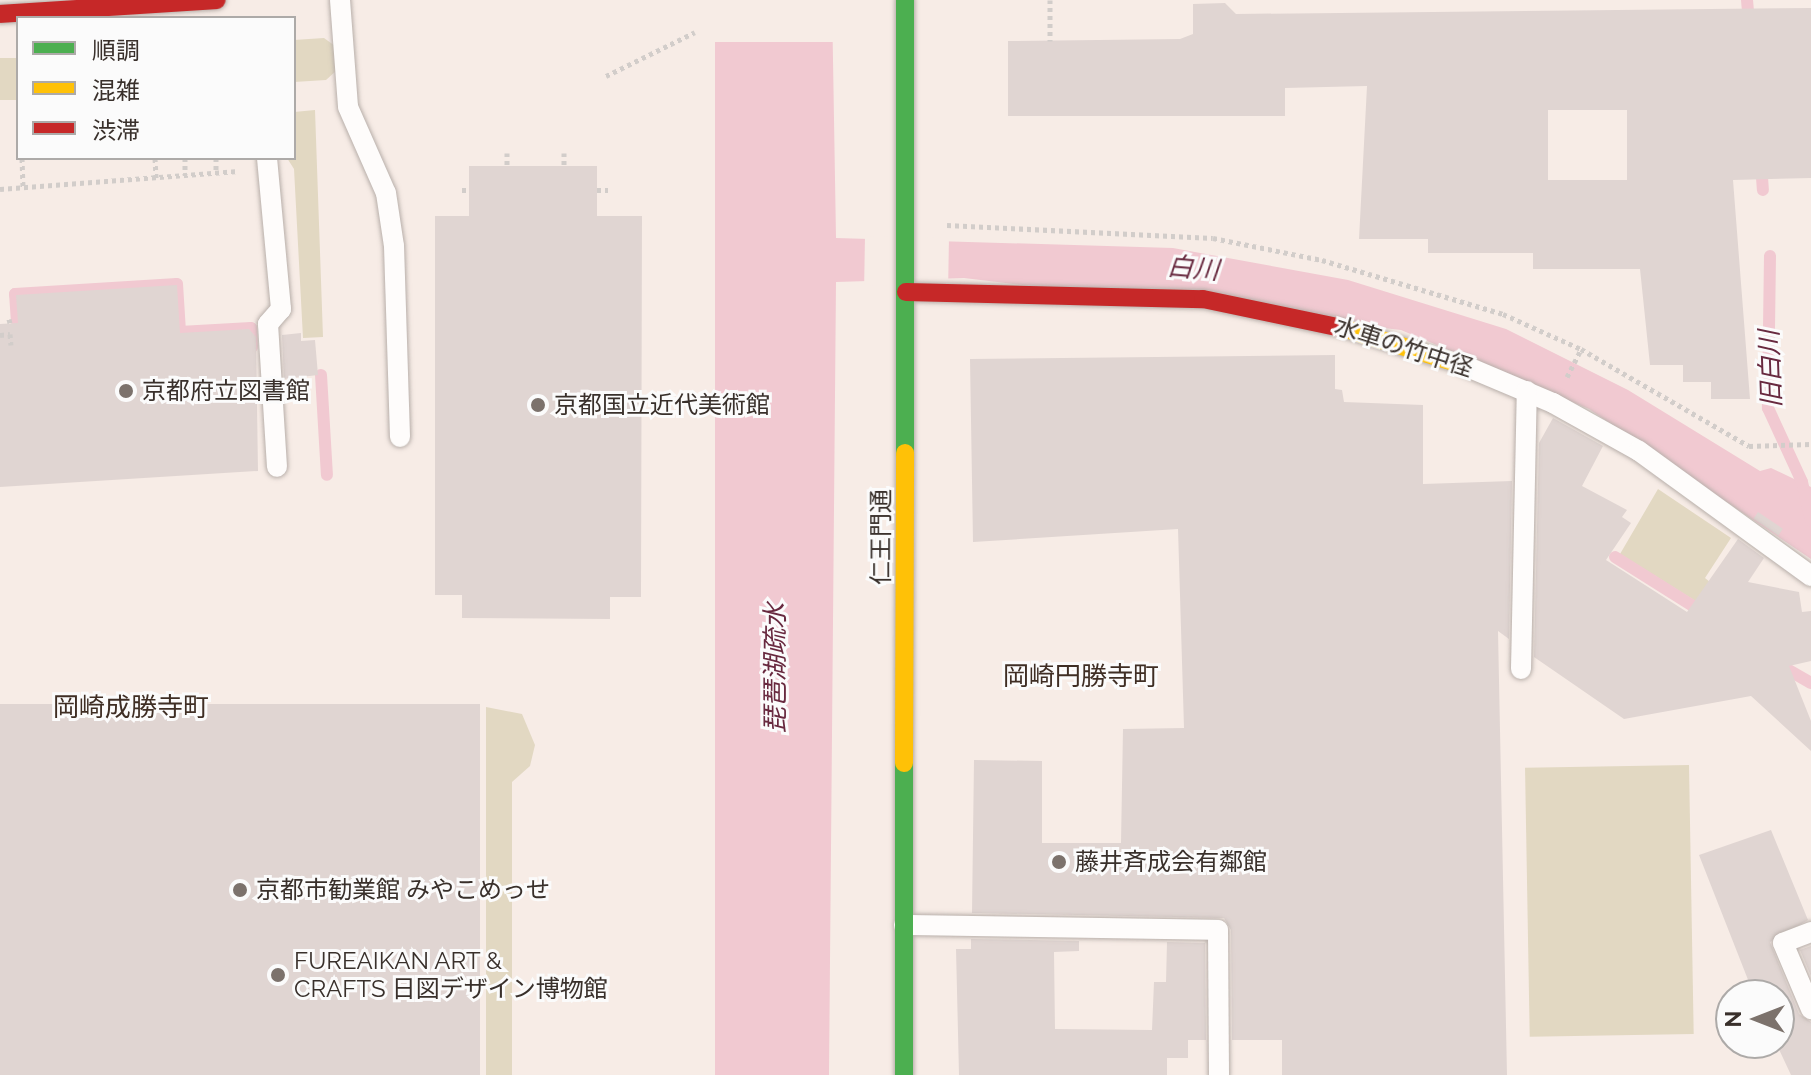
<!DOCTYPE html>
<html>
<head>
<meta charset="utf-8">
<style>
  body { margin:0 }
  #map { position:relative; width:1811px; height:1075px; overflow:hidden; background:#f7ece6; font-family:Raleway,"Noto Sans JP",sans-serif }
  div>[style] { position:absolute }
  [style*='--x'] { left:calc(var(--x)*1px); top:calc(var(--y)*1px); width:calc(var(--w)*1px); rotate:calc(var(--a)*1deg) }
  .green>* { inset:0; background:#e2d8c2; transform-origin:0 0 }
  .water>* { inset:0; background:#f1c9d1 }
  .pier>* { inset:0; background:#f7ece6; transform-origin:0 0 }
  .stream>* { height:12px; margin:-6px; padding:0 6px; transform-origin:6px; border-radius:6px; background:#f1c9d1 }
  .building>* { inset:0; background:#e0d5d2; transform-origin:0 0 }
  .path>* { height:5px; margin-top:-2.5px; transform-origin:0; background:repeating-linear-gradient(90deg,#d2cdca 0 4px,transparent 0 8px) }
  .roads { filter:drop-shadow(0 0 2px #b8afaa) drop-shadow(0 0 2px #b8afaa) }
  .lane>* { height:20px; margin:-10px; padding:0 10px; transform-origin:10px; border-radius:10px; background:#fefcfb }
  .fast>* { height:18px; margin:-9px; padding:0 9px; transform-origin:9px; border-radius:9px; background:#4caf50 }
  .slow>* { height:18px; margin:-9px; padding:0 9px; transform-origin:9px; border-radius:9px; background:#ffc107 }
  .jam>* { height:18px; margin:-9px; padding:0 9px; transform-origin:9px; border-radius:9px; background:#c62828 }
  .dots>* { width:22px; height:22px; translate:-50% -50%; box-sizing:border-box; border:4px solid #fbfbfb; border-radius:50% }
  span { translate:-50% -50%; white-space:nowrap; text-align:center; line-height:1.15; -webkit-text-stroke:6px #fbfbfb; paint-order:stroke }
  .street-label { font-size:24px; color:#39302b }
  .poi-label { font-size:24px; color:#39302b }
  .left { translate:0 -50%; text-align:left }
  .water-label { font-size:26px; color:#68293f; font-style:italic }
  .neighbourhood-label { font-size:26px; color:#3f2e24 }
  .legend { position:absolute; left:16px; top:16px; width:280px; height:144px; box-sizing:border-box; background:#fbfbfb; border:2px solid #adaaa8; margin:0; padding:10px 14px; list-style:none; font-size:24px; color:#39302b }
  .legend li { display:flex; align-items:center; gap:16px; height:40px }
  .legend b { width:40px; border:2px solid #adaaa8 }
  .north { position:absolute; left:1715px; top:979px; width:80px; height:80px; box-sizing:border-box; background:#fbfbfb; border:2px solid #adaaa8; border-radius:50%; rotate:270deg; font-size:22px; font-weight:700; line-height:32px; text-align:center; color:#39302b }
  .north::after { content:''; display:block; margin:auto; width:28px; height:36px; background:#7c726c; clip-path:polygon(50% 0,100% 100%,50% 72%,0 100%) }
</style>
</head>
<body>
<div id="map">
  <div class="green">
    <i style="clip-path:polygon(324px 38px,335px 46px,336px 71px,326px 80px,294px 82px,294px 40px)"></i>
    <i style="left:18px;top:58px;width:42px;height:18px;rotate:90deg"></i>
    <i style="clip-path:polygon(315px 110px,323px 337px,303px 338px,294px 169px,287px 158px,294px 158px,294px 112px)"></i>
    <i style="clip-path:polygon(1658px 489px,1731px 538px,1705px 578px,1716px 587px,1702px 605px,1620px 554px)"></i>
    <i style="clip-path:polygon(486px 707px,522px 714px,535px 745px,530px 766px,512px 782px,512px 1075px,486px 1075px)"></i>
    <i style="left:1689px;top:765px;width:269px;height:164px;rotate:89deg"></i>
  </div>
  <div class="water">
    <i style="clip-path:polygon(715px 0,832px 0,836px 238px,1173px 248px,1348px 280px,1506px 329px,1628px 390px,1760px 471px,1771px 468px,1811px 487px,1811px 559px,1589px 409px,1401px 330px,964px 278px,836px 282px,829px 1075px,715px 1075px)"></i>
  </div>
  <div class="pier">
    <i style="left:711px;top:0;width:125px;height:42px"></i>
    <i style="left:865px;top:236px;width:84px;height:49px;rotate:1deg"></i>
  </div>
  <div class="stream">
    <i style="--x:1747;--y:0;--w:25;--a:85"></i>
    <i style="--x:1761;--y:163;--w:27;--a:86"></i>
    <i style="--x:1770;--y:256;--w:152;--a:90.8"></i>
    <i style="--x:1768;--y:408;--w:81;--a:65.3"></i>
    <i style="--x:1802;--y:482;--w:40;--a:77"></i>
    <i style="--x:17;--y:322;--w:28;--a:-94"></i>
    <i style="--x:15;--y:294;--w:162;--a:-3.5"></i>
    <i style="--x:177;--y:284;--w:48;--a:86.4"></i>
    <i style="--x:180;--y:332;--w:71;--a:-3.2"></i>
    <i style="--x:251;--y:328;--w:19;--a:87"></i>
    <i style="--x:321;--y:375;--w:100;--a:86.6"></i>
    <i style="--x:1615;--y:557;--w:105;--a:32.2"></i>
    <i style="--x:1778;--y:664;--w:38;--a:30"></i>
  </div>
  <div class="building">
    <i style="clip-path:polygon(evenodd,1225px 3px,1236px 14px,1811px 8px,1811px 178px,1733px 180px,1750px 399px,1711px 399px,1711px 382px,1683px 382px,1683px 365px,1650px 365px,1640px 269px,1533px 269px,1533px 253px,1428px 253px,1428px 239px,1359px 239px,1367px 86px,1285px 88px,1285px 116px,1008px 116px,1008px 41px,1180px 39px,1193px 34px,1193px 4px,1225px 3px,1548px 110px,1627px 110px,1627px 180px,1548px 180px,1548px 110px)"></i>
    <i style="clip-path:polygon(469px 166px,597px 166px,597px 216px,642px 216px,641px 597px,610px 597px,610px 619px,462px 618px,462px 595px,435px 595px,435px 216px,469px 216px)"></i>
    <i style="clip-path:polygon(177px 285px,180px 333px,249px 329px,256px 337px,258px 471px,0 487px,0 324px,18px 323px,16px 295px)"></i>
    <i style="clip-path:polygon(301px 333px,301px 341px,315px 340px,318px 375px,284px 379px,282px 335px)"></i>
    <i style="clip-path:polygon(1335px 355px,1335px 389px,1342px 390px,1344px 402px,1423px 405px,1423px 484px,1512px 481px,1509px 639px,1498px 631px,1507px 1075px,1282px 1075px,1282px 1040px,1232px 1040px,1231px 930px,1224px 918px,972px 913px,974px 760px,1042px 761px,1042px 843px,1121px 843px,1123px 729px,1184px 728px,1178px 529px,973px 542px,970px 359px)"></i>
    <i style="clip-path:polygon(1553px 418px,1603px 446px,1582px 486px,1627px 510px,1622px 517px,1631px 523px,1606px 560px,1687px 612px,1738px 539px,1764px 558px,1748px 582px,1799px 592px,1802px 612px,1811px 611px,1811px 661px,1789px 666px,1811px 721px,1811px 751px,1751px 696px,1624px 719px,1534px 657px,1539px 443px)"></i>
    <i style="left:1758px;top:512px;width:30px;height:8px;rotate:34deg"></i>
    <i style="left:480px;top:704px;width:371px;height:480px;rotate:90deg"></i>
    <i style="clip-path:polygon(1771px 830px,1808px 920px,1770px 942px,1799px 1014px,1811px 1022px,1811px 1075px,1791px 1075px,1776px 1043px,1779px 995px,1754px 995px,1699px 855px)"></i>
    <i style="clip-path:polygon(971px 939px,1079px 941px,1079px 951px,1054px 952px,1055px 1029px,1152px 1030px,1154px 982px,1166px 982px,1167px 942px,1205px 943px,1206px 1040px,1188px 1040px,1188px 1058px,1167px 1058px,1167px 1075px,959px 1075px,956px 949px,971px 949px)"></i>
    <i style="clip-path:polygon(1811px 946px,1811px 976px,1800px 950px)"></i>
  </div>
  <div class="path">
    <i style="--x:1050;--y:0;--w:41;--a:90"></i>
    <i style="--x:606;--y:76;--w:99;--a:-26.3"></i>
    <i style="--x:507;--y:153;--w:13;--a:90"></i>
    <i style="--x:564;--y:153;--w:13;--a:90"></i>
    <i style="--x:22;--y:158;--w:29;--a:88"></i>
    <i style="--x:155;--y:158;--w:20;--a:87"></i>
    <i style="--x:185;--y:158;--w:17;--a:90"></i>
    <i style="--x:216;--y:158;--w:15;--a:90"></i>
    <i style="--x:0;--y:189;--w:239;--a:-4.3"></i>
    <i style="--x:462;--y:190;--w:7;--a:0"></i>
    <i style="--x:597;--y:190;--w:11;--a:0"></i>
    <i style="--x:947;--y:225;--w:266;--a:2.8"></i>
    <i style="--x:1213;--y:238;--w:111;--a:11.4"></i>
    <i style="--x:1322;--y:260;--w:189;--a:16.6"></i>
    <i style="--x:1503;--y:314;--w:85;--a:24.2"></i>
    <i style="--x:1581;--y:349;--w:194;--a:30"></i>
    <i style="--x:1749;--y:446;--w:62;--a:-1.8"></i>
    <i style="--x:9;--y:319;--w:4;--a:76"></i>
    <i style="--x:0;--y:335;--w:10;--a:-6"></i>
    <i style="--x:10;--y:334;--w:11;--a:85"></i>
    <i style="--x:1567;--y:377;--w:31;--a:-63"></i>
  </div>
  <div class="roads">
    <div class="lane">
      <i style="--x:340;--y:0;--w:107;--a:85.7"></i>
      <i style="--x:348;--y:107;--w:94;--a:66.2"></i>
      <i style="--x:386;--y:193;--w:54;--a:81.4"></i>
      <i style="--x:394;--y:246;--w:191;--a:88.2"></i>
      <i style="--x:267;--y:158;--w:152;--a:84.7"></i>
      <i style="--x:281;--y:309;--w:20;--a:131"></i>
      <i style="--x:268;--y:324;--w:143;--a:86.4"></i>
      <i style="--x:1463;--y:365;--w:98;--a:22.9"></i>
      <i style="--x:1553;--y:403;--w:98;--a:29.2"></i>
      <i style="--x:1639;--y:451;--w:213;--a:36"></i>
      <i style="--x:1521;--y:669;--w:278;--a:-88.8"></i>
      <i style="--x:904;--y:925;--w:314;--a:0.9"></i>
      <i style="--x:1218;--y:930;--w:145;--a:89.6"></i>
      <i style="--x:1811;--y:932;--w:30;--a:159"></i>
      <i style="--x:1783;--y:943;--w:72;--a:67"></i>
    </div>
    <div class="fast">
      <i style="--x:905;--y:453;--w:453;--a:-90"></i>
      <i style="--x:904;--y:1075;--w:312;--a:-90"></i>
    </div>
    <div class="slow">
      <i style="--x:1346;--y:329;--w:122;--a:17.1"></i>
      <i style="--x:904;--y:763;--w:310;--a:-89.8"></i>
    </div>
    <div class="jam">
      <i style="--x:0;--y:14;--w:217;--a:-3.7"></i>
      <i style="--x:906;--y:292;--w:297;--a:1.4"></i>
      <i style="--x:1203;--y:299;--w:146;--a:11.8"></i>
    </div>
  </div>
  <div class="dots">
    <i style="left:126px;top:391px;background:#7c726c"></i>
    <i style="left:538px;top:405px;background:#7c726c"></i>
    <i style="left:1059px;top:862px;background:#7c726c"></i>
    <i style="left:240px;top:890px;background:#7c726c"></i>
    <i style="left:278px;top:975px;background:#7c726c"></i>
  </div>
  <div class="street-label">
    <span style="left:1404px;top:347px;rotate:18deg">水車の竹中径</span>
    <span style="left:881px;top:537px;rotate:-90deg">仁王門通</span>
  </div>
  <div class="poi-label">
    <span class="left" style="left:142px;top:391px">京都府立図書館</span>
    <span class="left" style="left:554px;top:405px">京都国立近代美術館</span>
    <span class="left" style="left:1075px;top:862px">藤井斉成会有鄰館</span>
    <span class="left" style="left:256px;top:890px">京都市勧業館 みやこめっせ</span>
    <span class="left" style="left:294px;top:975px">FUREAIKAN ART &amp;<br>CRAFTS 日図デザイン博物館</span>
  </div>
  <div class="water-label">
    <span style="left:1193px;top:269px;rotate:5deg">白川</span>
    <span style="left:1771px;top:369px;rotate:-92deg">旧白川</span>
    <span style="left:776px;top:668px;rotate:-90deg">琵琶湖疏水</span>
  </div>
  <div class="neighbourhood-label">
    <span style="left:1081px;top:677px">岡崎円勝寺町</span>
    <span style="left:131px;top:708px">岡崎成勝寺町</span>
  </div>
  <ul class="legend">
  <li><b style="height:10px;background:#4caf50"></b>順調</li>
  <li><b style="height:10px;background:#ffc107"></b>混雑</li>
  <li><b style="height:10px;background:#c62828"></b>渋滞</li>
  </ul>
  <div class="north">N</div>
</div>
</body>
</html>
